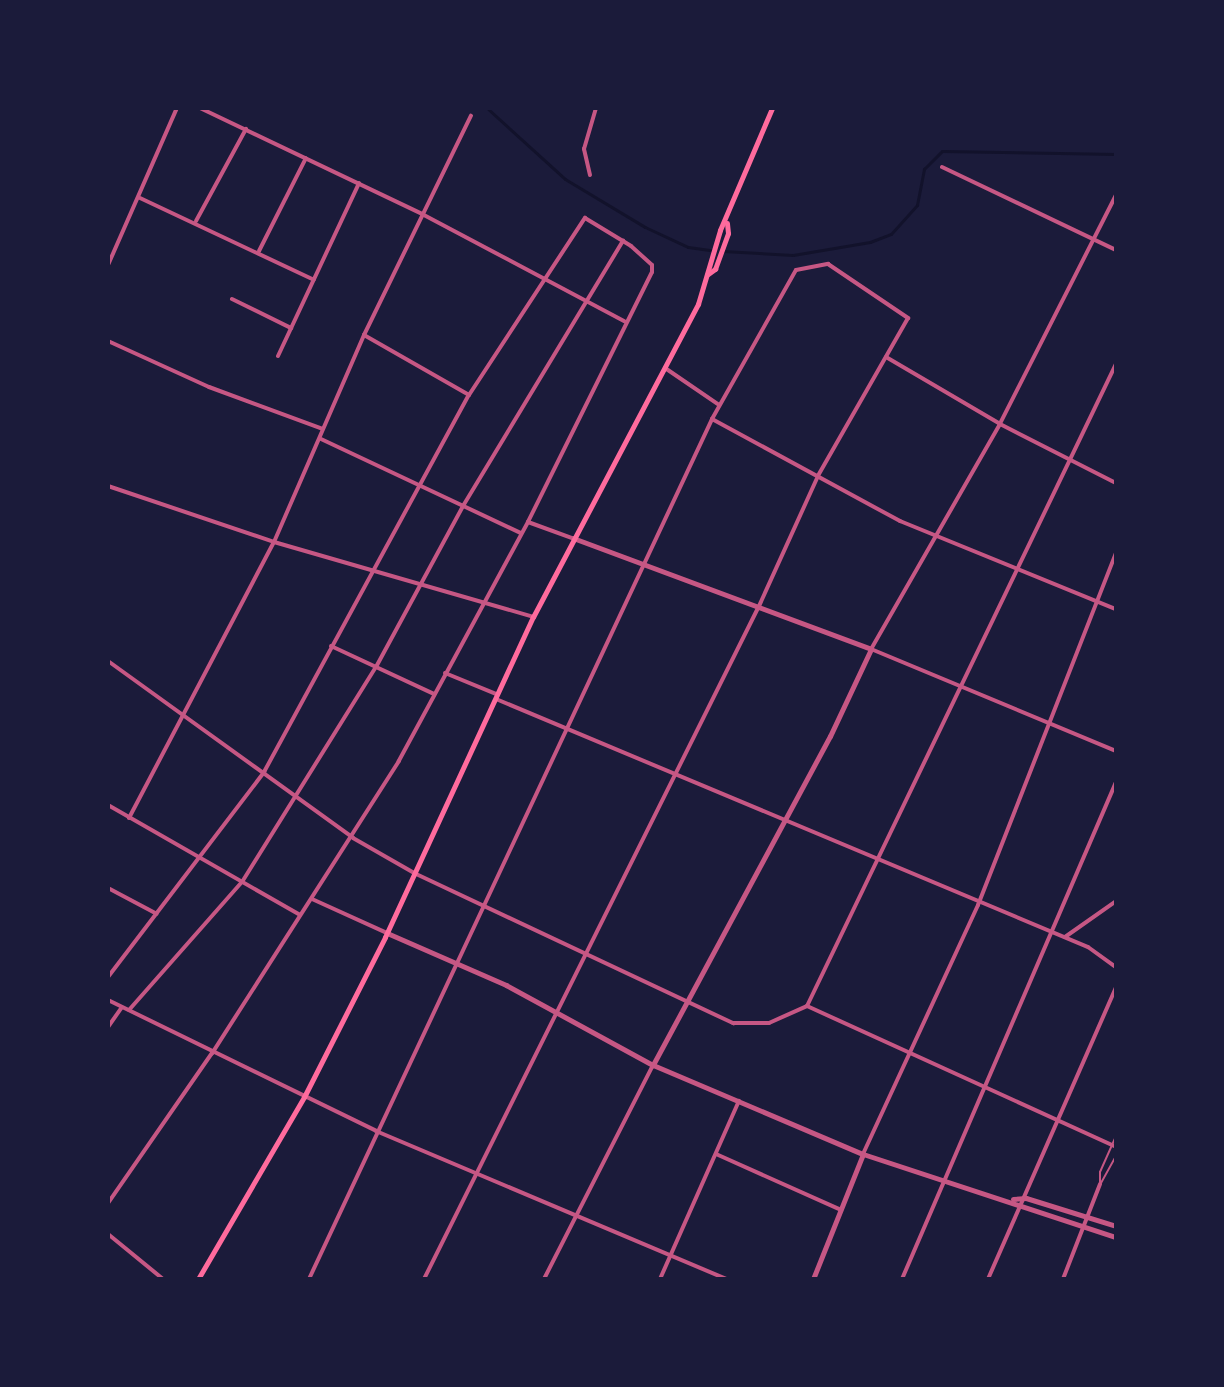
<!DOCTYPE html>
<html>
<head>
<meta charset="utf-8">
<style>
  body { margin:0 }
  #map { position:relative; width:1224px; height:1387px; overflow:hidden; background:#1b1b3a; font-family:"Alegreya Sans",sans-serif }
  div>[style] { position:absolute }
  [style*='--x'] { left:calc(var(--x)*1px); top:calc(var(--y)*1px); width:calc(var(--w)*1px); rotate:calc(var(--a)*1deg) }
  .stream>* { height:3px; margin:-1.5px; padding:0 1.5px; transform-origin:1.5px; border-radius:1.5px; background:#12122b }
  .service>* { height:2px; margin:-1px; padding:0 1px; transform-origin:1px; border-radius:1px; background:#c65784 }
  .minor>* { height:4px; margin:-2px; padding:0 2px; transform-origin:2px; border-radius:2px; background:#c65784 }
  .tertiary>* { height:5px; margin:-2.5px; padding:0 2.5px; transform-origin:2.5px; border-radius:2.5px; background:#c65784 }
  .secondary>* { height:5px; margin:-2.5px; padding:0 2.5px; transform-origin:2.5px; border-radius:2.5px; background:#ff6b9d }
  span { translate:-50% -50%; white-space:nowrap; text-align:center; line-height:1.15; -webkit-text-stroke:8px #1b1b3a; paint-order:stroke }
  .frame { position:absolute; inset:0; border:110px solid #1b1b3a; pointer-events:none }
</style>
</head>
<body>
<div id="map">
  <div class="stream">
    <i style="--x:487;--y:108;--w:105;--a:42.3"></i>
    <i style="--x:565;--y:179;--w:93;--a:31"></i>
    <i style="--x:645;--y:227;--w:47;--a:24.9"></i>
    <i style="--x:688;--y:247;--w:27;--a:8"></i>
    <i style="--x:723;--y:251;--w:70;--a:3.3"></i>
    <i style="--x:793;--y:255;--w:78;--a:-9.6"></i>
    <i style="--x:870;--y:242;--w:22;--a:-21"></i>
    <i style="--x:891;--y:234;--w:39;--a:-48"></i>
    <i style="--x:917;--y:205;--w:37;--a:-79"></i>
    <i style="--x:924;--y:169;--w:25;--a:-45"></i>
    <i style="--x:942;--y:151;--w:174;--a:1"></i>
  </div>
  <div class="service">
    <i style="--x:1100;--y:1183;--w:11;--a:-90"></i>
    <i style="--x:1100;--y:1172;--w:39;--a:-66"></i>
    <i style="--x:1101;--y:1183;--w:31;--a:-61"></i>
  </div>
  <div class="minor">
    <i style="--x:200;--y:108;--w:246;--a:25.5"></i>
    <i style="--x:422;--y:214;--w:229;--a:27.9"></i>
    <i style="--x:942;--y:167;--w:193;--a:25.5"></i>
    <i style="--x:590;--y:175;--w:27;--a:-103"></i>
    <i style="--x:584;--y:149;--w:43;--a:-73.7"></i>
    <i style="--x:1116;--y:195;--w:257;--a:116.9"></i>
    <i style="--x:1000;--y:424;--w:259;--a:119.8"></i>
    <i style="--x:871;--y:649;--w:265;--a:22.6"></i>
    <i style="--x:140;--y:198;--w:192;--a:25.2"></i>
    <i style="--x:196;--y:221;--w:105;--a:-61.5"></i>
    <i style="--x:259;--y:251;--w:104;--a:-63.2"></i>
    <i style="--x:108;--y:265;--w:171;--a:-66.3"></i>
    <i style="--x:232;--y:299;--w:66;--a:26.2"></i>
    <i style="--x:364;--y:335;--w:121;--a:29.7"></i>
    <i style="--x:108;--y:341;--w:111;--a:24.5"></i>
    <i style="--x:209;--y:387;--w:121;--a:20.2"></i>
    <i style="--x:278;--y:356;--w:191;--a:-64.9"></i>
    <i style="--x:886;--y:357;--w:132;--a:30.4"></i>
    <i style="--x:1000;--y:424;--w:130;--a:27"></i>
    <i style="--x:665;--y:368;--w:65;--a:34.4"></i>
    <i style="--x:712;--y:419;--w:214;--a:28.5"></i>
    <i style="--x:900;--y:521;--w:233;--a:22.2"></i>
    <i style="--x:321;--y:439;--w:221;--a:25.2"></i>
    <i style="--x:108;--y:486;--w:175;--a:18.6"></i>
    <i style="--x:274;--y:542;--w:270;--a:16.1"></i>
    <i style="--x:528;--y:522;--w:47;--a:20"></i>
    <i style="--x:331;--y:646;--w:114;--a:25"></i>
    <i style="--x:108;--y:661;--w:302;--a:35.8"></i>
    <i style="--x:353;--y:838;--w:70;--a:29.8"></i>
    <i style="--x:414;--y:873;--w:353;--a:25.2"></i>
    <i style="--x:733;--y:1023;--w:36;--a:0"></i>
    <i style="--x:769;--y:1023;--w:42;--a:-24.1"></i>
    <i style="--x:807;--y:1006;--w:340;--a:24.5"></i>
    <i style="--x:445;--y:673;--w:55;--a:22.4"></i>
    <i style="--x:496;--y:699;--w:642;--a:22.73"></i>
    <i style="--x:1088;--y:947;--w:34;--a:36"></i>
    <i style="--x:108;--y:805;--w:221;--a:29.8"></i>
    <i style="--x:129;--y:818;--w:312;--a:-62.3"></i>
    <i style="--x:274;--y:542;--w:226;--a:-66.5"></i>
    <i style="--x:364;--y:335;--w:244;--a:-64"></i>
    <i style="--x:108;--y:888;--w:55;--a:28"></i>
    <i style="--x:312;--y:899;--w:82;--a:24.4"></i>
    <i style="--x:1065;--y:937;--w:62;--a:-35.2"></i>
    <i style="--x:108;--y:977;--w:258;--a:-52.7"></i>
    <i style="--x:264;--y:772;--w:429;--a:-61.5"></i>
    <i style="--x:469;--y:395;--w:212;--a:-56.8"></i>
    <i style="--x:585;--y:218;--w:54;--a:31.3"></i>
    <i style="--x:631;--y:246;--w:28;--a:42"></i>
    <i style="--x:652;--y:265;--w:7;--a:90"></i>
    <i style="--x:652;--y:272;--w:279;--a:116.4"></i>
    <i style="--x:528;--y:522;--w:272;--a:118.4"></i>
    <i style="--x:399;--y:761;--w:347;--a:122.6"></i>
    <i style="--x:212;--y:1053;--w:183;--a:124.7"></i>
    <i style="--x:108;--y:1000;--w:298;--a:26"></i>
    <i style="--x:376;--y:1131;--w:380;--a:22.9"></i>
    <i style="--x:807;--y:1006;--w:712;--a:-64.3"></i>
    <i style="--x:129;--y:1010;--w:171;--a:-48.6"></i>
    <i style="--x:242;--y:882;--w:253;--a:-58.1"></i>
    <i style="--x:376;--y:667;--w:183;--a:-61.6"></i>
    <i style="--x:463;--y:506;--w:310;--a:-58.9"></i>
    <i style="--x:108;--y:1027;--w:24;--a:-55"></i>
    <i style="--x:716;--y:1154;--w:135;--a:24.1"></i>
    <i style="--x:863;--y:1154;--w:274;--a:-65.2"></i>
    <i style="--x:978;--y:905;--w:379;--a:-68.6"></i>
    <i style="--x:108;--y:1234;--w:71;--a:39.3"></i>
    <i style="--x:309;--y:1279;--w:950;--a:-64.89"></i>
    <i style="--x:712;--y:419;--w:171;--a:-60.6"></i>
    <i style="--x:796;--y:270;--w:33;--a:-11"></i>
    <i style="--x:828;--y:264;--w:97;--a:34"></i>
    <i style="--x:908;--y:318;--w:182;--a:119.7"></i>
    <i style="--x:818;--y:476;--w:145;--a:114.4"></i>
    <i style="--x:758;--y:608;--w:750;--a:116.46"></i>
    <i style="--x:544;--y:1279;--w:240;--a:-63"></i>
    <i style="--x:660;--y:1279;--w:195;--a:-66.1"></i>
    <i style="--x:902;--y:1279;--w:541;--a:-66.7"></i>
    <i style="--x:988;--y:1279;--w:318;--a:-66.3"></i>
    <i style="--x:1063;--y:1279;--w:102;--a:-68.7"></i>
  </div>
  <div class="tertiary">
    <i style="--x:573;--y:538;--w:318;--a:20.4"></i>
    <i style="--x:871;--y:649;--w:96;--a:115.2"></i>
    <i style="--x:830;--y:736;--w:374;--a:118.3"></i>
    <i style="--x:387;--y:933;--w:130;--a:23.6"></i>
    <i style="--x:506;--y:985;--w:167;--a:28.6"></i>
    <i style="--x:653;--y:1065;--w:228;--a:23"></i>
    <i style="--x:863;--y:1154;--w:266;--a:18.2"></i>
    <i style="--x:1013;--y:1199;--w:13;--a:-4"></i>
    <i style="--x:1026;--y:1198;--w:94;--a:17.3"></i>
    <i style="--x:813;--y:1279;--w:135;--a:-68.2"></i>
  </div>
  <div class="secondary">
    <i style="--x:708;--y:274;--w:9;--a:-36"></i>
    <i style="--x:715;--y:269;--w:38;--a:-70"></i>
    <i style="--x:728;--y:233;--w:10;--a:-96"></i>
    <i style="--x:198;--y:1279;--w:211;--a:-59.8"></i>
    <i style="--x:304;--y:1097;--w:179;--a:-63.1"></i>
    <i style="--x:385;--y:937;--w:353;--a:-65.2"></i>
    <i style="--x:533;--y:617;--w:354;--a:-62.2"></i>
    <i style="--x:698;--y:304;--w:77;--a:-73.4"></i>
    <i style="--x:720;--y:230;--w:133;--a:-66.9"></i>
  </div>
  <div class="frame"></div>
</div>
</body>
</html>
